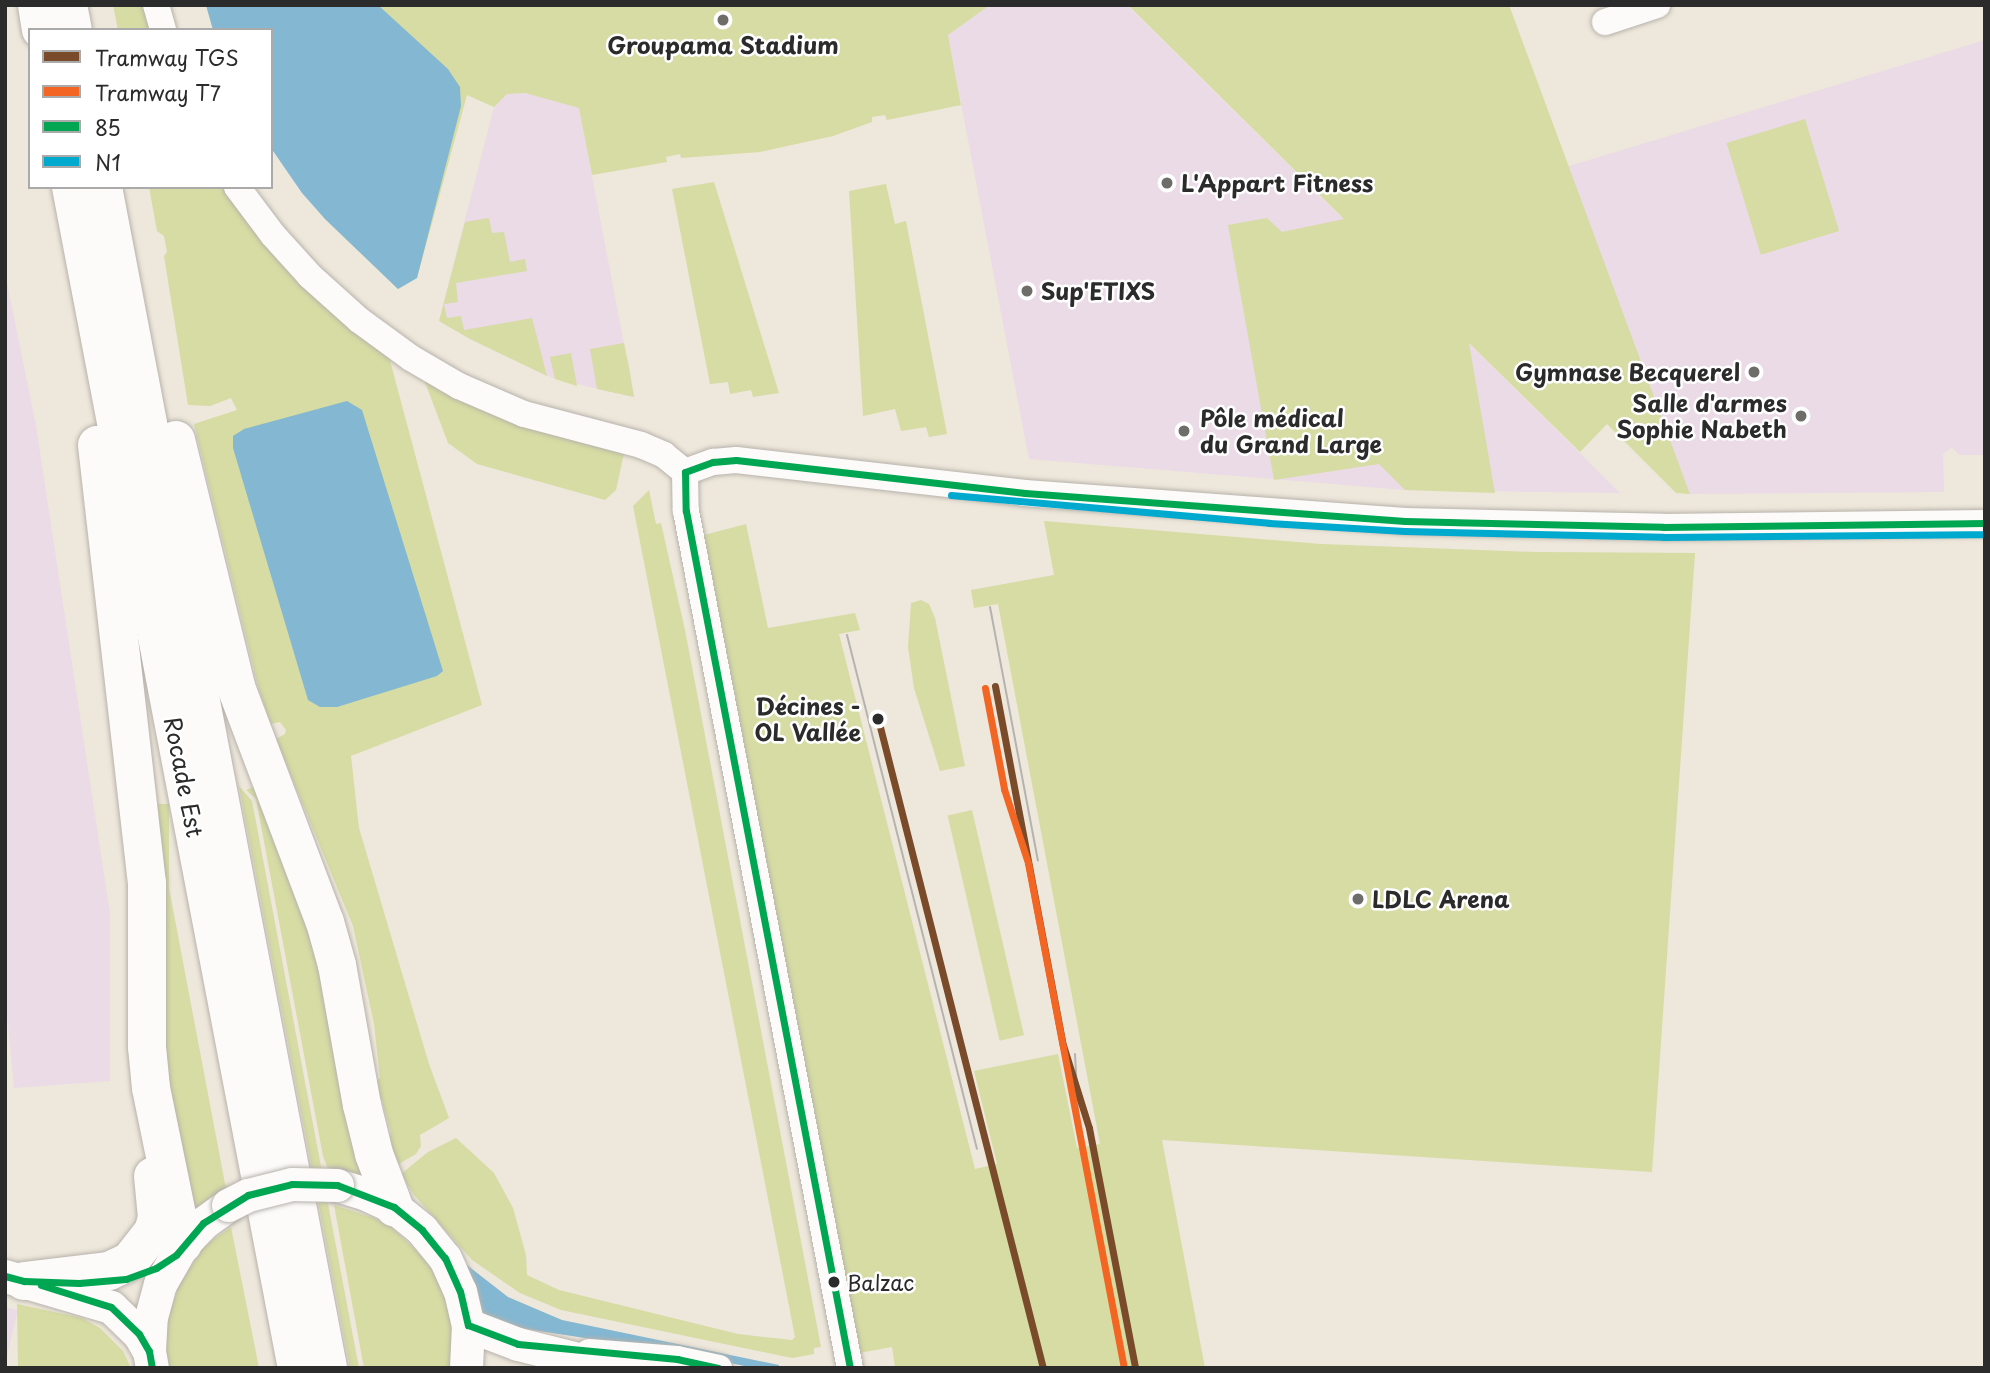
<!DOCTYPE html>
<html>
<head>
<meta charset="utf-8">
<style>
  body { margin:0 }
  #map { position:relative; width:1990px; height:1373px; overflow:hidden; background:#eee7db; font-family:"Playpen Sans",sans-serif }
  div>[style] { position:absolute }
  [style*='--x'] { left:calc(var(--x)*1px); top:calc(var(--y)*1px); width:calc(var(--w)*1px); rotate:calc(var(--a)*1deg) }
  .built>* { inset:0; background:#eadbe6; transform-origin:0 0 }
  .green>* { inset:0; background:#d6dca3; transform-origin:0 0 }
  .water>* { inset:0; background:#84b7d2 }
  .roads { filter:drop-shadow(0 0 2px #b7b3ac) drop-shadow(0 0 2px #b7b3ac) }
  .minor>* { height:26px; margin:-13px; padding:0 13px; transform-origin:13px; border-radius:13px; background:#fcfbfa }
  .major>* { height:33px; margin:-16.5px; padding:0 16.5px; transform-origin:16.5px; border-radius:16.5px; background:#fcfbfa }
  .highway>* { height:38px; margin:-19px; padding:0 19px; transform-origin:19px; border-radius:19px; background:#fcfbfa }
  .tram>* { height:2px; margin:-1px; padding:0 1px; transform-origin:1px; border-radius:1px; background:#b4b3b1 }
  .bridges { filter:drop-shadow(0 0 2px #b7b3ac) drop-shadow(0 0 2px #b7b3ac) }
  .major-bridge>* { height:33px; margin:-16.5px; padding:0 16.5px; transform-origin:16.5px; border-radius:16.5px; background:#fcfbfa }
  .bus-1>* { height:7px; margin:-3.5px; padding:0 3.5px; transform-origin:3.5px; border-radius:3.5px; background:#00a651 }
  .bus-2>* { height:7px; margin:-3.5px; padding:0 3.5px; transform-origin:3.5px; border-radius:3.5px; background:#00a9ce }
  .tram-1>* { height:7px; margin:-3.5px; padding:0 3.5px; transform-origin:3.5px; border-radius:3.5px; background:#7a4b2a }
  .tram-2>* { height:7px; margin:-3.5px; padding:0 3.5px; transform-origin:3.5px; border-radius:3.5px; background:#f26522 }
  .dots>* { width:19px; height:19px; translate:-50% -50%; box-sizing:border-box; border:4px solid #fff; border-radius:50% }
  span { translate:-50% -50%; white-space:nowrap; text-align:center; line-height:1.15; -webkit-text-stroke:5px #fff; paint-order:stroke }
  .bus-label { font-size:21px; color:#2b2b2b }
  .left { translate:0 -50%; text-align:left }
  .poi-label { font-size:23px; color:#2b2b2b; font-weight:700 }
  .right { translate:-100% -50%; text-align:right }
  .stop-label { font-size:23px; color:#2b2b2b; font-weight:700 }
  .street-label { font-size:23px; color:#2b2b2b }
  .frame { position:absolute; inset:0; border:7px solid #2b2b2b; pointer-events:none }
  .legend { position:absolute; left:28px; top:28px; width:245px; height:161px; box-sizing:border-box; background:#fff; border:2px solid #aaa; margin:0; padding:9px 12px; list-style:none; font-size:21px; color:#2b2b2b }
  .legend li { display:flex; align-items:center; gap:14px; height:35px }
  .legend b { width:35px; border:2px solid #aaa }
</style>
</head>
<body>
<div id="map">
  <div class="built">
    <i style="clip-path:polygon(990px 5px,1127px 5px,1620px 493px,1405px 490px,1029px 459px,948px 35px)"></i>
    <i style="clip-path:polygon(1985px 40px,1985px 455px,1959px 455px,1952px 447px,1943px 454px,1944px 492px,1690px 494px,1566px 167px)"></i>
    <i style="clip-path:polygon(525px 93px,579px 108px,634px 397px,555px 379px,470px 339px,439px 321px,494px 107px,507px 94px)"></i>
    <i style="clip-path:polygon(5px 273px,36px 426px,110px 914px,110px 1081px,14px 1088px,5px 994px)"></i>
    <i style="left:5px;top:1307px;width:13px;height:61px;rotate:13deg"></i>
  </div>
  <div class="green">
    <i style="clip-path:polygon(113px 5px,145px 5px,152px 30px,118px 30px)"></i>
    <i style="clip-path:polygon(206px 5px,990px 5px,948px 35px,961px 105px,887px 120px,885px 115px,872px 117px,872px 122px,833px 136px,760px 152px,681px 158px,680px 154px,666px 157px,667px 162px,592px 175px,579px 108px,525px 93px,507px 94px,494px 107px,467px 95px,417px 278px,398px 289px,325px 219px,271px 148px,271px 30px,213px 30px)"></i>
    <i style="clip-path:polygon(1128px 5px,1509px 5px,1690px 494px,1676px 493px,1607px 424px,1580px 452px,1469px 343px,1495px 493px,1405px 490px,1379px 464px,1274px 480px,1228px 225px,1267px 218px,1282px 232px,1344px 219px)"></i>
    <i style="left:1805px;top:119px;width:117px;height:82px;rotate:73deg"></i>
    <i style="clip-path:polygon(714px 182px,739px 263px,779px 393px,753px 397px,751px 390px,730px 394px,728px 382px,710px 384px,672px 189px)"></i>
    <i style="clip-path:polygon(886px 184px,895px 224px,906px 221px,947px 434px,929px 437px,926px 427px,901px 431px,895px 409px,863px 416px,849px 191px)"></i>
    <i style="clip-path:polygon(149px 187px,227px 187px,388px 353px,482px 705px,351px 756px,359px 828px,429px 1064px,449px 1118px,420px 1135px,421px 1146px,416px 1154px,392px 1168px,388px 1149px,391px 1132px,376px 1081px,380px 1078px,374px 1024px,353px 926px,276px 739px,285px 734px,286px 730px,280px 722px,271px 724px,259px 690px,194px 424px,237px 410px,231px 398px,210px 406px,188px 405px,164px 256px,167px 252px,164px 236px,157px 231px)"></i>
    <i style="clip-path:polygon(489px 218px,492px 233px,504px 232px,510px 262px,525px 259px,527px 271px,456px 283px,458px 302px,444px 304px,447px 318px,461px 316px,464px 330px,532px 318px,547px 376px,470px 339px,439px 321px,465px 222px)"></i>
    <i style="clip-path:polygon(624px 343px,629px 367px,634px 397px,597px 389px,590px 349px)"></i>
    <i style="clip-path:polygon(571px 353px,577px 386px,555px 379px,550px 357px)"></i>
    <i style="clip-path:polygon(423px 377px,533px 429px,624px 453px,616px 490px,605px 500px,477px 464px,448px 443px)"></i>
    <i style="clip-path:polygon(649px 490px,656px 524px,661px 523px,685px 630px,821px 1347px,814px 1348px,814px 1354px,792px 1358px,561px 1310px,520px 1293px,472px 1260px,414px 1195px,401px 1174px,428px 1152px,456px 1138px,494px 1173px,513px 1208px,526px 1255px,527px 1275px,559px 1290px,738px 1334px,792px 1340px,795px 1337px,633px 506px)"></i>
    <i style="clip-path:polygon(1044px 521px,1321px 544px,1536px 552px,1695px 553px,1652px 1172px,1162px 1140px,1205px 1368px,895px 1368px,892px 1347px,859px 1353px,704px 535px,746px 524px,768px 628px,855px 613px,860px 630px,839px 634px,975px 1169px,997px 1164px,974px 1071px,1058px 1054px,1077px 1148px,1100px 1144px,998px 604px,974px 608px,971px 590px,1054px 575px)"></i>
    <i style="clip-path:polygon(921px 600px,929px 604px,935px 618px,965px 766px,940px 771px,914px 688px,908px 647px,911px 603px)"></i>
    <i style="clip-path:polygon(147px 772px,226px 1189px,192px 1211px,167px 1102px)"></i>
    <i style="clip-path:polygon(258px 785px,301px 878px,368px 1178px,328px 1169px,323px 1156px,256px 799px,246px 790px)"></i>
    <i style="clip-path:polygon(239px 786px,252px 801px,359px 1368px,350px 1368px)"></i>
    <i style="left:158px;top:804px;width:11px;height:574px"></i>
    <i style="left:972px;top:810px;width:231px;height:25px;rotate:77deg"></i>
    <i style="clip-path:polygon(334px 1205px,374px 1218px,392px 1228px,422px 1256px,434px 1273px,451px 1311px,454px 1368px,364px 1368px)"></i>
    <i style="clip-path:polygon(231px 1227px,259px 1368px,166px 1368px,166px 1325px,179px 1285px,204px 1246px)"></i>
    <i style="clip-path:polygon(17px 1304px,82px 1318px,100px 1328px,123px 1351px,131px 1368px,18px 1368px)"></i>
  </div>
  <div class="water">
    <i style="clip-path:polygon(206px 5px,378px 5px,448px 69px,460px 87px,461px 106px,417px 278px,398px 289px,325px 219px,302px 193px,271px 148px,271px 30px,213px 30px)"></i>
    <i style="clip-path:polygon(347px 401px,362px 410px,443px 671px,437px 676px,337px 707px,320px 707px,308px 700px,233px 448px,233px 436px,244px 429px)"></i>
    <i style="clip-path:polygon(454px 1255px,508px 1297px,562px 1320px,779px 1365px,779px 1368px,754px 1368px,677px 1352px,519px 1328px,484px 1315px)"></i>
  </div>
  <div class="roads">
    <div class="minor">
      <i style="--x:156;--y:5;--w:26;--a:74"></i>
      <i style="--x:1605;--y:22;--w:55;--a:-18.1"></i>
      <i style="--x:237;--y:187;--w:60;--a:53.1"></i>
      <i style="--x:273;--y:235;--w:55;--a:47.9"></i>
      <i style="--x:310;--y:276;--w:66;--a:41.9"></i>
      <i style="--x:359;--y:320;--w:64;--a:36.2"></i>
      <i style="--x:411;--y:358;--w:56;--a:30.3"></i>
      <i style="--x:459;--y:386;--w:71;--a:23.3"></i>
      <i style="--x:524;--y:414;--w:121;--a:14.8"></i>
      <i style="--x:641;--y:445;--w:25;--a:23"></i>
      <i style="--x:664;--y:455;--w:27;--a:39"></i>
      <i style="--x:685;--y:472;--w:30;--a:-20"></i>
      <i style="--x:713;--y:462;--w:23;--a:-5"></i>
      <i style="--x:736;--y:460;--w:291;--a:6.5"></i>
      <i style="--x:1025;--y:493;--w:381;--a:4.2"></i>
      <i style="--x:1405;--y:521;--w:258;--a:1.3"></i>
      <i style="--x:1663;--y:527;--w:322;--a:-0.7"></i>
      <i style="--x:685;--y:472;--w:39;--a:89"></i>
      <i style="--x:686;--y:511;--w:873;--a:79.17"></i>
      <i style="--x:589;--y:1352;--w:88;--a:4.5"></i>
      <i style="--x:677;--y:1359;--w:43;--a:12.1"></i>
    </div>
    <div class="major">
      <i style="--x:337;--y:1185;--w:30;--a:17"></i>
      <i style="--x:366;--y:1194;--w:31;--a:25"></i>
      <i style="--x:394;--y:1207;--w:36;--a:39"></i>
      <i style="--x:422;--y:1230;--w:36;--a:51"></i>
      <i style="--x:445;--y:1258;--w:36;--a:66"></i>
      <i style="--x:460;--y:1291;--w:35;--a:77"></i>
      <i style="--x:468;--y:1325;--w:43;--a:92.7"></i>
      <i style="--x:5;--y:1276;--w:110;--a:16.3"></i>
      <i style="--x:111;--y:1307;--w:39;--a:44"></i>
      <i style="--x:139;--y:1334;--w:20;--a:60"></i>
      <i style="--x:468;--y:1325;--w:53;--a:20.8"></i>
      <i style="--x:518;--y:1344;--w:99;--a:14"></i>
      <i style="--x:152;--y:1368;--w:17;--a:-100"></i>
      <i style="--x:149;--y:1351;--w:34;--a:-87"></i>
      <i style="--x:151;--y:1317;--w:34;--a:-75"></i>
      <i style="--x:160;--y:1284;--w:46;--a:-60.1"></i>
      <i style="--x:183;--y:1244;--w:29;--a:-46"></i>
      <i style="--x:203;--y:1223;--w:31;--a:-36"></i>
    </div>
    <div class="highway">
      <i style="--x:37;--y:5;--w:25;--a:81"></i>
      <i style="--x:68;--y:5;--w:25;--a:79"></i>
      <i style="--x:71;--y:187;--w:1202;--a:79.17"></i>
      <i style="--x:103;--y:187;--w:1202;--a:79.21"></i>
      <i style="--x:176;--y:440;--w:254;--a:76.3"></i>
      <i style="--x:236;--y:687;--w:251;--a:69.3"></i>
      <i style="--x:325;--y:922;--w:45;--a:74.4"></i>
      <i style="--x:337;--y:965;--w:142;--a:79.9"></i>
      <i style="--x:362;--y:1105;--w:50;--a:76.2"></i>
      <i style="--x:374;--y:1154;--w:57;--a:69.3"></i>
      <i style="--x:97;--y:445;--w:441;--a:83.5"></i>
      <i style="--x:147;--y:883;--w:164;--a:90"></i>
      <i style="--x:147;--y:1047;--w:41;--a:84.4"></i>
      <i style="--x:151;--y:1088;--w:159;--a:78.4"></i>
      <i style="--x:24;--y:1281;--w:86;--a:-6.7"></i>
      <i style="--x:109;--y:1271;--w:23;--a:-25"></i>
      <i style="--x:130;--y:1261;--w:37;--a:-52"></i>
      <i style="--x:153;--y:1232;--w:15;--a:-74"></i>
      <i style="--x:157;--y:1218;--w:42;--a:-95.4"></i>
    </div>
  </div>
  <div class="tram">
    <i style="--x:990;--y:607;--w:258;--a:79.3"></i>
    <i style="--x:847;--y:635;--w:530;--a:75.81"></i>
    <i style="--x:1075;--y:1054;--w:76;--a:87"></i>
  </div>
  <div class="bridges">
    <div class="major-bridge">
      <i style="--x:228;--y:1205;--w:22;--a:-27"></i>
      <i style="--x:248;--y:1195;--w:45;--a:-14"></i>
      <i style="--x:292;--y:1184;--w:45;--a:1.3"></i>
    </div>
  </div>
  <div class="bus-1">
    <i style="--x:685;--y:472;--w:30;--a:-20"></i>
    <i style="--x:713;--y:462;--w:23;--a:-5"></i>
    <i style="--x:736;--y:460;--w:291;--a:6.5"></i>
    <i style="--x:1025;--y:493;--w:381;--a:4.2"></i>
    <i style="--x:1405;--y:521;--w:258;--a:1.3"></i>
    <i style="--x:1663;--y:527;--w:322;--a:-0.7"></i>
    <i style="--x:685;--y:472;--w:39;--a:89"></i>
    <i style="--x:686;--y:511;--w:873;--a:79.17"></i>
    <i style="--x:5;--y:1276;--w:20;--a:15"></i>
    <i style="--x:24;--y:1281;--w:55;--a:2.1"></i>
    <i style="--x:79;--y:1283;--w:47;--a:-4.9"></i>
    <i style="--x:126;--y:1279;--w:32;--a:-20"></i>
    <i style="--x:156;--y:1268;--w:24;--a:-33"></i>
    <i style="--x:176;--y:1255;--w:42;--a:-49.8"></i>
    <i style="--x:203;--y:1223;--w:53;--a:-31.9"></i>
    <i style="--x:248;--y:1195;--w:45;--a:-14"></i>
    <i style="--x:292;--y:1184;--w:45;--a:1.3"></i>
    <i style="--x:337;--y:1185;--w:61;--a:21.1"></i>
    <i style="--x:394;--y:1207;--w:36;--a:39"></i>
    <i style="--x:422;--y:1230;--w:36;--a:51"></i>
    <i style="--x:445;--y:1258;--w:36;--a:66"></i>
    <i style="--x:460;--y:1291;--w:35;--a:77"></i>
    <i style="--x:468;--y:1325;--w:53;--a:20.8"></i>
    <i style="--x:518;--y:1344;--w:160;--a:5.4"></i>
    <i style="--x:677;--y:1359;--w:42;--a:12.4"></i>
    <i style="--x:41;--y:1285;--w:73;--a:17.4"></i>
    <i style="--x:111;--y:1307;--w:39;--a:44"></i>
    <i style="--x:139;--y:1334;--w:20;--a:60"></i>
    <i style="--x:149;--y:1351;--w:17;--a:80"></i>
  </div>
  <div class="bus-2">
    <i style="--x:951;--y:495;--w:319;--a:5"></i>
    <i style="--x:1269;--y:523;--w:136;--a:3.4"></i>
    <i style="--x:1405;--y:531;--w:258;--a:1.3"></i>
    <i style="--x:1663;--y:537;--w:322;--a:-0.5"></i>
  </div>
  <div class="tram-1">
    <i style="--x:995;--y:686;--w:365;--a:79.3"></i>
    <i style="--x:1063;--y:1045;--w:87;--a:72.6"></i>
    <i style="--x:1089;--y:1128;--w:244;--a:79.1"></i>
    <i style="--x:878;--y:719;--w:670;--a:75.74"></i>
  </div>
  <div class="tram-2">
    <i style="--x:985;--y:688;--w:103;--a:79.3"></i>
    <i style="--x:1004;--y:789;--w:78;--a:72"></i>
    <i style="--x:1028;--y:863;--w:514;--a:79.24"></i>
  </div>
  <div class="dots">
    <i style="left:723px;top:20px;background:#6f6d69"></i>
    <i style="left:1167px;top:183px;background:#6f6d69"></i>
    <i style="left:1027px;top:291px;background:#6f6d69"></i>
    <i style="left:1754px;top:372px;background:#6f6d69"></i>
    <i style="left:1801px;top:416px;background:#6f6d69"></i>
    <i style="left:1184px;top:431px;background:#6f6d69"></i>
    <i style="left:878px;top:719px;background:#2b2b2b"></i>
    <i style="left:1358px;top:899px;background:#6f6d69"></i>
    <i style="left:834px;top:1282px;background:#2b2b2b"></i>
  </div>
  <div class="bus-label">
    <span class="left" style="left:847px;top:1282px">Balzac</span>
  </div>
  <div class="poi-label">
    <span style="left:723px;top:45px">Groupama Stadium</span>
    <span class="left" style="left:1181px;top:183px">L'Appart Fitness</span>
    <span class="left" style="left:1041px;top:291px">Sup'ETIXS</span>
    <span class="right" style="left:1740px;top:372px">Gymnase Becquerel</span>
    <span class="right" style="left:1787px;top:416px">Salle d'armes<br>Sophie Nabeth</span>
    <span class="left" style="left:1200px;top:431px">Pôle médical<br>du Grand Large</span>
    <span class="left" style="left:1372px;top:899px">LDLC Arena</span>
  </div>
  <div class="stop-label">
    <span class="right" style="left:861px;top:719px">Décines -<br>OL Vallée</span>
  </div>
  <div class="street-label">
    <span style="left:184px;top:777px;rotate:79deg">Rocade Est</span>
  </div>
  <div class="frame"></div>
  <ul class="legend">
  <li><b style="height:9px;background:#7a4b2a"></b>Tramway TGS</li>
  <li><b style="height:9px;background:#f26522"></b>Tramway T7</li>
  <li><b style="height:9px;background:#00a651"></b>85</li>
  <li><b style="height:9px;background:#00a9ce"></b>N1</li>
  </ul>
</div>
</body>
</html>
